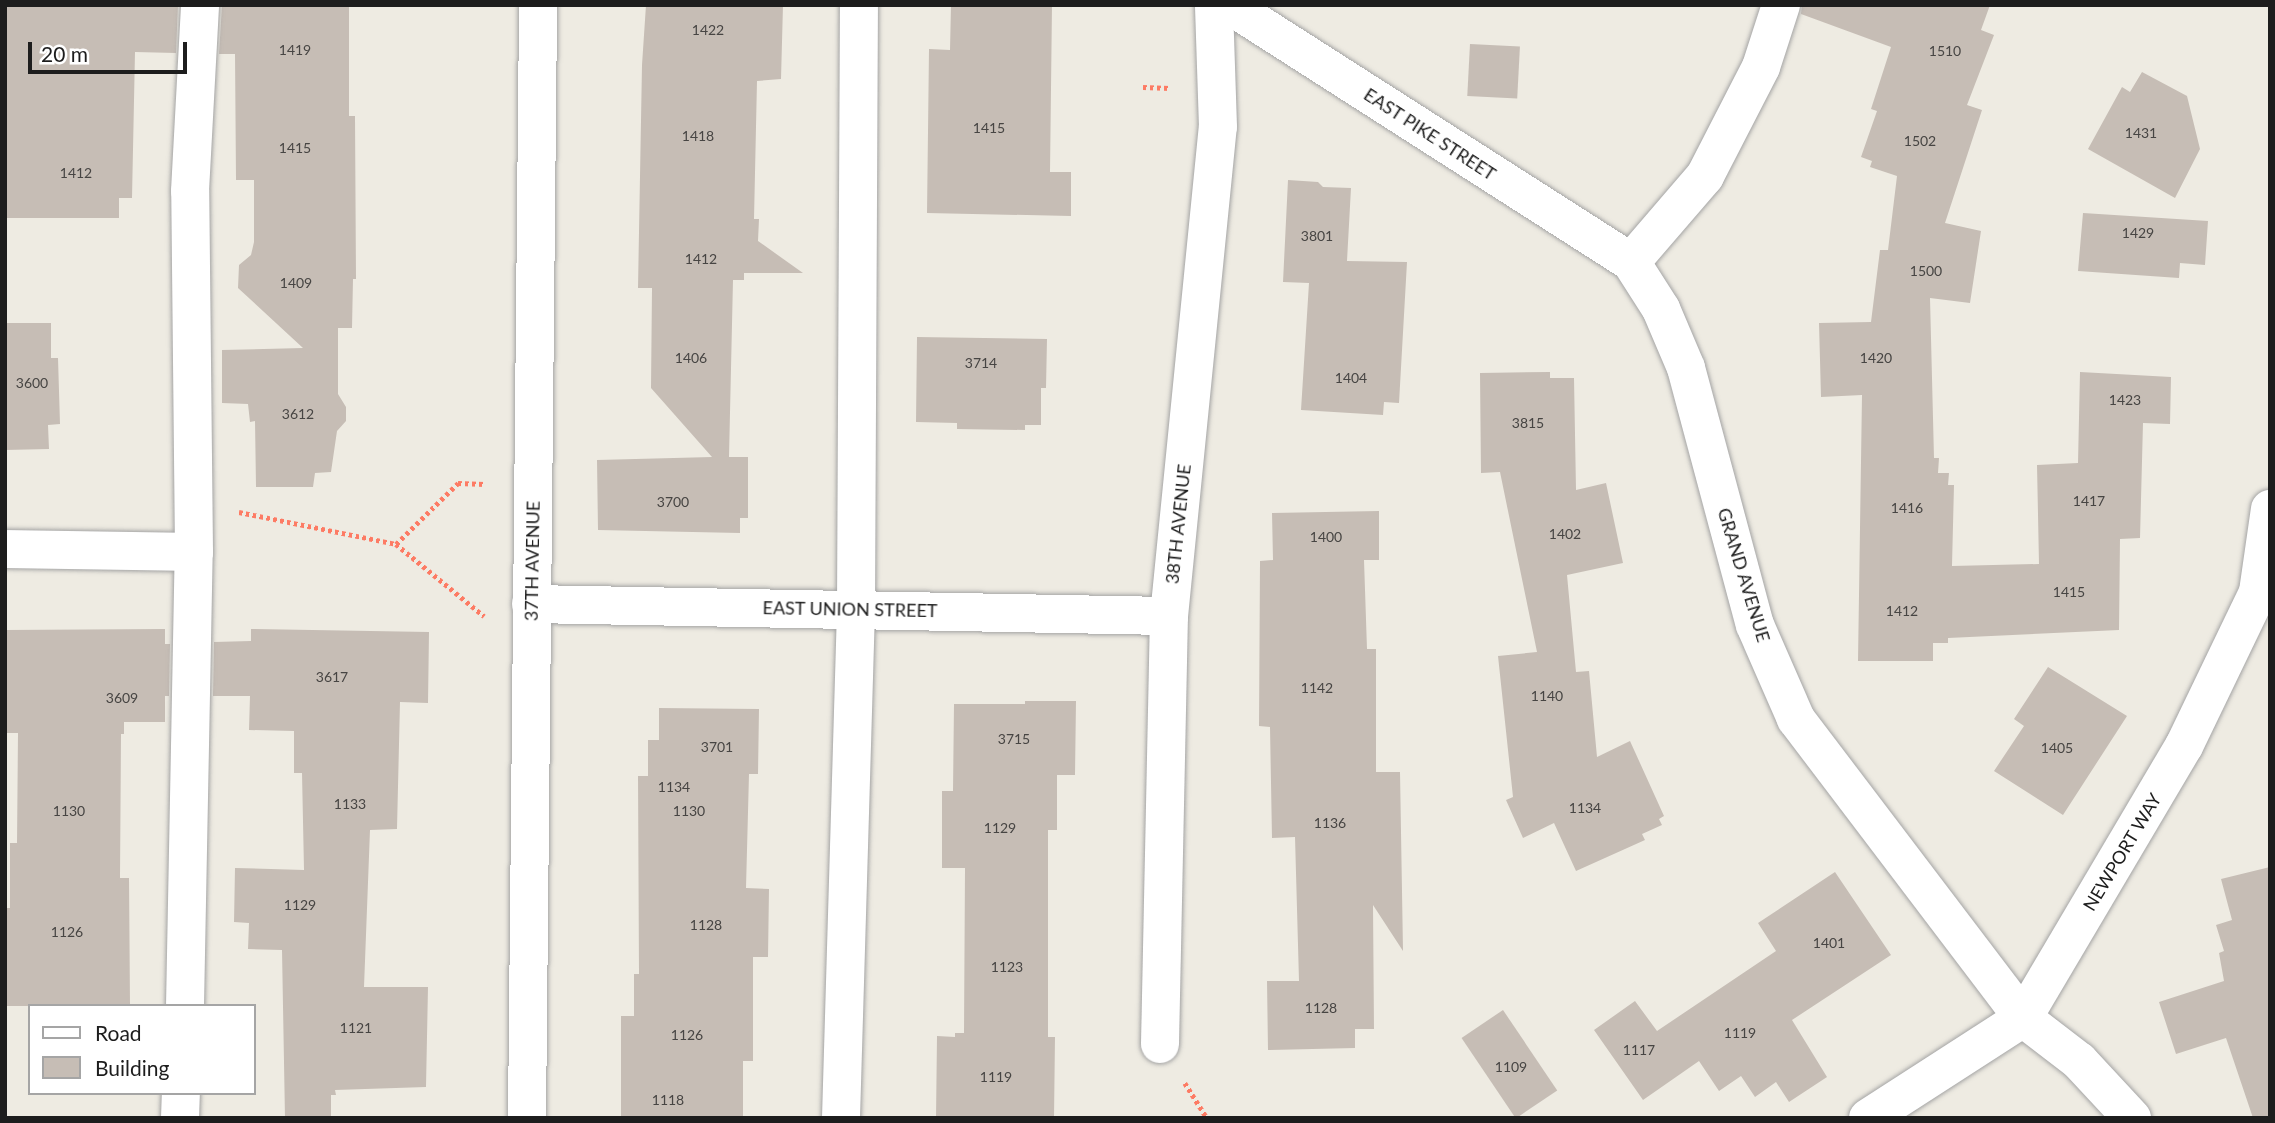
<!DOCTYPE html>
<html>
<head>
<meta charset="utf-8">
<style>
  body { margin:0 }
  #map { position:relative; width:2275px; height:1123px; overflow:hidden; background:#eeebe2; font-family:Lato,sans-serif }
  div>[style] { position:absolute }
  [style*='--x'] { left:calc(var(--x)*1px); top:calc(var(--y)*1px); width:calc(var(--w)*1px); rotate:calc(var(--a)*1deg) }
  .building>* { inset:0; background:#c6bdb5; transform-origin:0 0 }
  .path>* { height:4.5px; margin-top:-2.25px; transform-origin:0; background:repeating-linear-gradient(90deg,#fd7b64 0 3.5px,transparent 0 7px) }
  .roads { filter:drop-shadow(0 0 2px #a4a4a4) drop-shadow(0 0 2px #a4a4a4) }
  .minor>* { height:38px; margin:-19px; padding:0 19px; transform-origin:19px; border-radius:19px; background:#fff }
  span { translate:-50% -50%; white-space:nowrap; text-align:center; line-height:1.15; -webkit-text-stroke:5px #fff; paint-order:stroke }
  .number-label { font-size:14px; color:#474543 }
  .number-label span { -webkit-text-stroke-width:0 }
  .street-label { font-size:18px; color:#1d1d1d }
  .frame { position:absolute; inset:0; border:7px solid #1d1d1d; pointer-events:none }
  .legend { position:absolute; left:28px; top:1004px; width:228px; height:91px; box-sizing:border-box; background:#fff; border:2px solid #a5a5a5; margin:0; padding:9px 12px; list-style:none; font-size:21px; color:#1d1d1d }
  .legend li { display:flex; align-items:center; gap:14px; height:35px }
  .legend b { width:35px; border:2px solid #a5a5a5 }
  .scale { position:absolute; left:28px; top:42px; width:159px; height:32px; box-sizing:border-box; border:4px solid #1d1d1d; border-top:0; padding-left:9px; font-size:21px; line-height:24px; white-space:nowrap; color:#1d1d1d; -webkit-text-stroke:5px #fff; paint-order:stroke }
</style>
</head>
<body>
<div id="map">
  <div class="building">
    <i style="clip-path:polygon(5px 5px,178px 5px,176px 53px,135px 52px,132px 198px,119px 198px,119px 218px,5px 218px)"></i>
    <i style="clip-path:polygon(222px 5px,349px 5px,349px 116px,355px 116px,356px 279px,353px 279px,352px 328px,338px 328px,338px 394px,346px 407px,346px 421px,337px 431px,331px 472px,315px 473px,313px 487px,256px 487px,255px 421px,250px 422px,248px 404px,222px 403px,222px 350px,303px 348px,238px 288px,239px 265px,251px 255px,254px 242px,254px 180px,236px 180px,235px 54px,219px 54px)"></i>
    <i style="clip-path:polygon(646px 5px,783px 5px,781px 79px,757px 81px,754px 219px,759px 219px,758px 241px,803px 273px,744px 273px,744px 280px,733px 280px,729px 457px,748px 457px,748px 518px,740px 518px,740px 533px,598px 530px,597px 460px,712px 457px,651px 388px,652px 288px,638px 288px,642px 65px)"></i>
    <i style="clip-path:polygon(951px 5px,1052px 5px,1050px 172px,1071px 172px,1071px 216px,927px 213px,929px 49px,950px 50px)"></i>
    <i style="clip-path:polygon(1802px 5px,1990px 5px,1981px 30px,1994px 35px,1967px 105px,1982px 110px,1945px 223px,1981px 231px,1970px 303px,1930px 298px,1934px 458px,1939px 458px,1938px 473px,1949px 473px,1948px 485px,1954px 485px,1952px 566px,2039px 564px,2037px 465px,2078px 463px,2080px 372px,2171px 377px,2170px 424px,2143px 423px,2140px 538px,2120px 539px,2119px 630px,1948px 638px,1948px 643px,1933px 643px,1933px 661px,1858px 661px,1862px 395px,1821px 397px,1819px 323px,1871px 322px,1880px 250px,1888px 250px,1897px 176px,1870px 167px,1872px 161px,1861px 157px,1877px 111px,1871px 109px,1891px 47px,1801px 14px)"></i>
    <i style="left:1470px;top:44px;width:50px;height:52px;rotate:3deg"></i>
    <i style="clip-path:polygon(2142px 72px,2187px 96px,2200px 149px,2175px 198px,2088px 149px,2122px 87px,2130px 92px)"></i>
    <i style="clip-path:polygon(1288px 180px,1318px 182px,1323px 187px,1351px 188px,1347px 261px,1407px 262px,1399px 403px,1384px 402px,1383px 415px,1301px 410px,1309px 283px,1283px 282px)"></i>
    <i style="clip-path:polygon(2083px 213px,2208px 221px,2205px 265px,2180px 263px,2179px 278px,2078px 271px)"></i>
    <i style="clip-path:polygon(5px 323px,51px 323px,51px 358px,58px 358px,60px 424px,48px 425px,49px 449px,5px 450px)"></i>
    <i style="clip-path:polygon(917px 337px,1047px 339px,1046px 388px,1041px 388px,1041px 425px,1025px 425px,1025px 430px,957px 429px,957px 423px,916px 422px)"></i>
    <i style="clip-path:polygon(1550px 372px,1550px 378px,1574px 378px,1576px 490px,1606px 483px,1623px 563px,1567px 575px,1576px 672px,1589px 671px,1597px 757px,1630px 741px,1664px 816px,1659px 819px,1662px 825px,1642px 834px,1645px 840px,1576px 871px,1554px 823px,1523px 838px,1506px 800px,1513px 797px,1498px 656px,1537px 652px,1500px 472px,1481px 473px,1480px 373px)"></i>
    <i style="clip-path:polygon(1379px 511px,1379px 560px,1364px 560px,1367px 649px,1376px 649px,1376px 772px,1400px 772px,1403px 951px,1373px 905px,1374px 1029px,1355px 1029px,1355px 1048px,1268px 1050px,1267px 981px,1299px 981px,1295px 837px,1272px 838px,1270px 727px,1259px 726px,1260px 561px,1273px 560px,1272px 513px)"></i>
    <i style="clip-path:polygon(165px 629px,165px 644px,170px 644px,169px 696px,165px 696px,165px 722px,124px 722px,124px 734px,121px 734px,120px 878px,129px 878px,130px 1006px,5px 1006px,5px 908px,10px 908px,10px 843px,17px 843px,18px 733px,5px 733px,5px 630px)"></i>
    <i style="clip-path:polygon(251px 629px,429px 632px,428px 703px,400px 702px,397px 829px,370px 830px,364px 987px,428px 987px,426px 1087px,335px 1090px,336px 1095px,331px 1095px,331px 1118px,285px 1118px,282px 950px,248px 949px,249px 923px,234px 922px,235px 868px,304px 870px,302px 773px,294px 773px,294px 731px,249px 730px,250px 696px,213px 696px,214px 642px,251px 641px)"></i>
    <i style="clip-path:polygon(2048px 667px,2127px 716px,2063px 815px,1994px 771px,2024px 726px,2014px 719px)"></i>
    <i style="clip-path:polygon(1025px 701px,1076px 701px,1075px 775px,1057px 775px,1057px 830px,1048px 830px,1048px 1037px,1055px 1037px,1054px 1118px,936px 1118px,937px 1036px,955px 1037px,955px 1033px,964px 1033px,965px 868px,942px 868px,942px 791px,953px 791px,954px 704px,1025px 704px)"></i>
    <i style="clip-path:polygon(659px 708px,759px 709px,758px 774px,749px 774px,746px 888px,769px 889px,768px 957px,753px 957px,753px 1061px,743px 1061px,743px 1118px,621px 1118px,621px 1016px,634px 1016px,634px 974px,639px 974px,638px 776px,648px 776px,648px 740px,659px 740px)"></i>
    <i style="clip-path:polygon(2270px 867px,2270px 1118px,2253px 1118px,2226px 1038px,2176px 1054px,2159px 1002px,2224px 981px,2219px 953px,2224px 951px,2216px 925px,2232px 920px,2221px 879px)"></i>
    <i style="clip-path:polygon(1835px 872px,1891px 955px,1792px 1020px,1827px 1077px,1789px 1102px,1776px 1082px,1755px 1097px,1741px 1076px,1719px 1091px,1699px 1061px,1643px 1100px,1594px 1030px,1635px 1001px,1657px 1031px,1776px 951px,1758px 923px)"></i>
    <i style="left:1503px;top:1010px;width:97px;height:50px;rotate:56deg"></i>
  </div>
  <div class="path">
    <i style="--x:1143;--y:87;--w:27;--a:2"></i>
    <i style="--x:239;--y:512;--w:160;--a:11.5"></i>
    <i style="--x:396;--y:544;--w:114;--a:39.3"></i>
    <i style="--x:396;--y:544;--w:87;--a:-44.5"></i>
    <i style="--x:458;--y:483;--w:27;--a:2"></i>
    <i style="--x:1185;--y:1083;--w:41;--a:57.8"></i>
  </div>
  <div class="roads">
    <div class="minor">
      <i style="--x:1229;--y:5;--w:477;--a:32.6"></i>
      <i style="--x:1781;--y:5;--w:65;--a:107.9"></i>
      <i style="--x:1761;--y:67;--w:123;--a:117.2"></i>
      <i style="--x:1705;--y:176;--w:113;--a:130.7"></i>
      <i style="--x:1631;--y:262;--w:56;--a:57.4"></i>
      <i style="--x:1661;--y:309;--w:64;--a:67"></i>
      <i style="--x:1686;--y:368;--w:266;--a:75"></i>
      <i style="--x:1755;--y:625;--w:103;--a:66.4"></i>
      <i style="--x:1796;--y:719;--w:375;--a:52.8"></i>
      <i style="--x:2023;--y:1018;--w:71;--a:37.5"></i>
      <i style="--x:2079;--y:1061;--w:78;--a:47.1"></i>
      <i style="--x:5;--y:549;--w:189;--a:0.9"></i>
      <i style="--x:531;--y:604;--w:638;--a:1.08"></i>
      <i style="--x:185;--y:1006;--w:454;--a:-88.9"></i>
      <i style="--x:194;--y:552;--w:361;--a:-90.6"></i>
      <i style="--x:190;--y:191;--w:186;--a:-86.9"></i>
      <i style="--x:1160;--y:1044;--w:428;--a:-88.8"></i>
      <i style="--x:1169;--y:616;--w:491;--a:-84.3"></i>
      <i style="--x:1218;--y:127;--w:122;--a:-91.9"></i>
      <i style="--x:180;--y:1118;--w:25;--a:-88"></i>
      <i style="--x:527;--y:1118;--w:1113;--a:-89.43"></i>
      <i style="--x:841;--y:1118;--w:509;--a:-88.31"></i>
      <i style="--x:856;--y:609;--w:604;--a:-89.72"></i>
      <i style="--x:1868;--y:1118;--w:184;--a:-32.8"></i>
      <i style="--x:2023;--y:1018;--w:316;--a:-59.4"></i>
      <i style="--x:2184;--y:746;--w:171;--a:-64.3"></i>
      <i style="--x:2258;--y:592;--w:84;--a:-81.8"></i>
    </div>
  </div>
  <div class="number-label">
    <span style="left:708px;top:30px">1422</span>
    <span style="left:295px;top:50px">1419</span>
    <span style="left:1945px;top:51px">1510</span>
    <span style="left:989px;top:128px">1415</span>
    <span style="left:2141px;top:133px">1431</span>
    <span style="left:698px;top:136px">1418</span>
    <span style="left:1920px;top:141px">1502</span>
    <span style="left:295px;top:148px">1415</span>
    <span style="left:76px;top:173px">1412</span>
    <span style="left:2138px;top:233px">1429</span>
    <span style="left:1317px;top:236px">3801</span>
    <span style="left:701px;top:259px">1412</span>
    <span style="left:1926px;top:271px">1500</span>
    <span style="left:296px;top:283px">1409</span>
    <span style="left:691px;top:358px">1406</span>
    <span style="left:1876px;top:358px">1420</span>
    <span style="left:981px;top:363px">3714</span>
    <span style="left:1351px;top:378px">1404</span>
    <span style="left:32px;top:383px">3600</span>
    <span style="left:2125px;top:400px">1423</span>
    <span style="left:298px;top:414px">3612</span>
    <span style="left:1528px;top:423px">3815</span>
    <span style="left:2089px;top:501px">1417</span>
    <span style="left:673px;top:502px">3700</span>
    <span style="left:1907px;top:508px">1416</span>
    <span style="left:1565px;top:534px">1402</span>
    <span style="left:1326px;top:537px">1400</span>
    <span style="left:2069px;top:592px">1415</span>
    <span style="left:1902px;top:611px">1412</span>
    <span style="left:332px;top:677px">3617</span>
    <span style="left:1317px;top:688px">1142</span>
    <span style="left:1547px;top:696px">1140</span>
    <span style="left:122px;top:698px">3609</span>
    <span style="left:1014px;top:739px">3715</span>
    <span style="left:717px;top:747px">3701</span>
    <span style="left:2057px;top:748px">1405</span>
    <span style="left:674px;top:787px">1134</span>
    <span style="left:350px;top:804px">1133</span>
    <span style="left:1585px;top:808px">1134</span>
    <span style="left:69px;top:811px">1130</span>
    <span style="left:689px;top:811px">1130</span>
    <span style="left:1330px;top:823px">1136</span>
    <span style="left:1000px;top:828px">1129</span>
    <span style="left:300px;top:905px">1129</span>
    <span style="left:706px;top:925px">1128</span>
    <span style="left:67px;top:932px">1126</span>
    <span style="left:1829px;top:943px">1401</span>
    <span style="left:1007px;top:967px">1123</span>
    <span style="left:1321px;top:1008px">1128</span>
    <span style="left:356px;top:1028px">1121</span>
    <span style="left:1740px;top:1033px">1119</span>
    <span style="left:687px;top:1035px">1126</span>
    <span style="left:1639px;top:1050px">1117</span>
    <span style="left:1511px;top:1067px">1109</span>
    <span style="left:996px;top:1077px">1119</span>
    <span style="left:668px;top:1100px">1118</span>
  </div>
  <div class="street-label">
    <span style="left:1430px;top:134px;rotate:33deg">EAST PIKE STREET</span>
    <span style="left:1178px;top:524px;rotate:-84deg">38TH AVENUE</span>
    <span style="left:532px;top:561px;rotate:-89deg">37TH AVENUE</span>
    <span style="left:1744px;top:575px;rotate:73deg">GRAND AVENUE</span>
    <span style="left:850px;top:609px;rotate:1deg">EAST UNION STREET</span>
    <span style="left:2122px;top:852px;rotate:-59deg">NEWPORT WAY</span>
  </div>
  <div class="frame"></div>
  <ul class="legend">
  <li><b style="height:9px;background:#fff"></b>Road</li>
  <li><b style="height:19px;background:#c6bdb5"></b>Building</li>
  </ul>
  <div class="scale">20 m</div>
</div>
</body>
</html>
